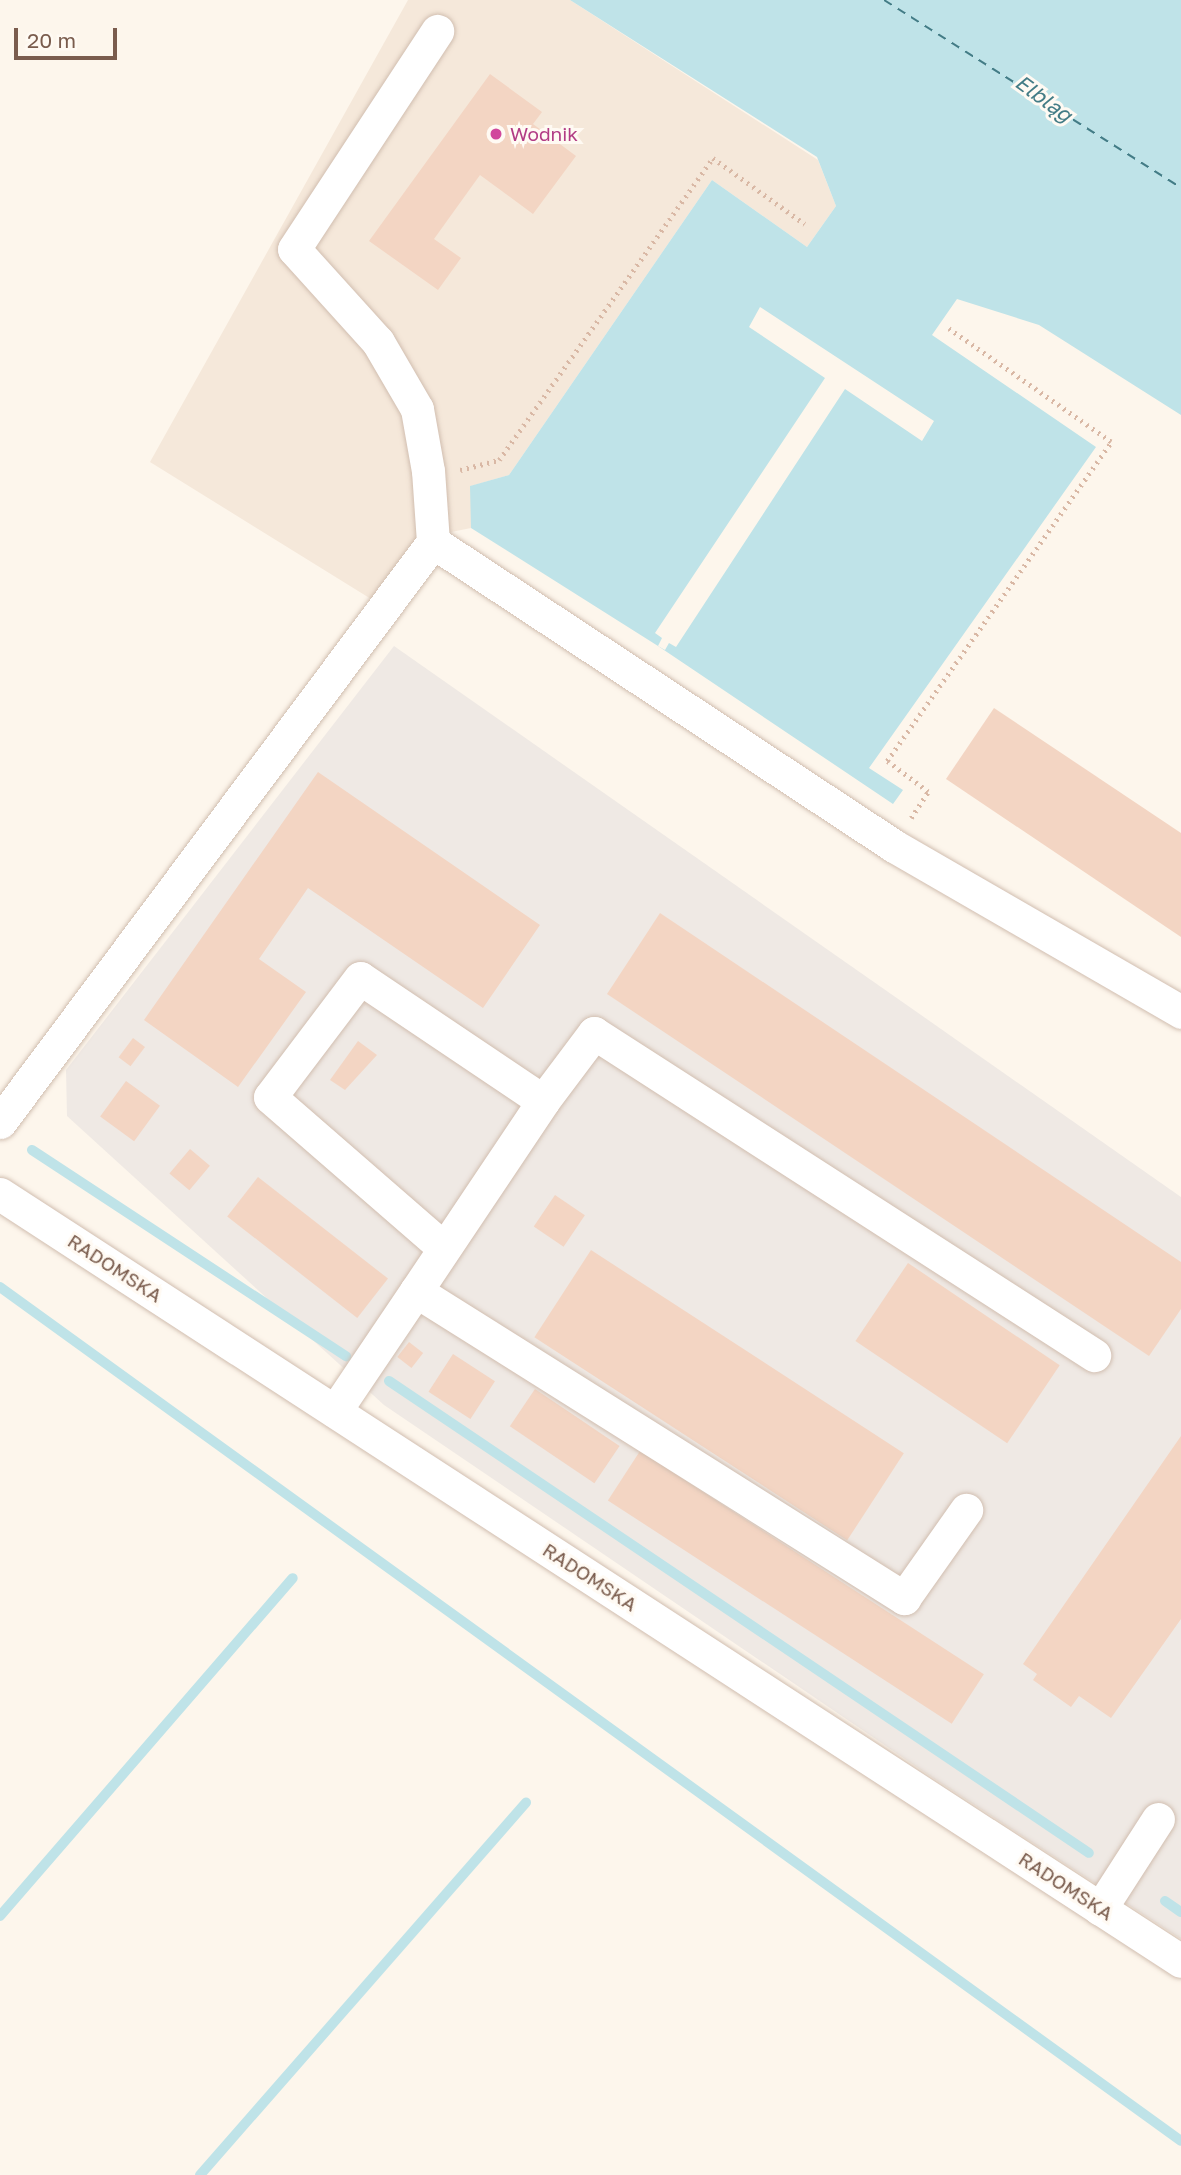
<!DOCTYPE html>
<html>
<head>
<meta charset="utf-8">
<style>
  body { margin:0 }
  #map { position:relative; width:1181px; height:2175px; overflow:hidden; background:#fdf6ec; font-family:"Golos Text",sans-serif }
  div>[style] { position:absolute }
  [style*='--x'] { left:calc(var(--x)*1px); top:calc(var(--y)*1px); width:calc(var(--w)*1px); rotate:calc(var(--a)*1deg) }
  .residential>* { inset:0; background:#f5e8da }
  .industrial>* { inset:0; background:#efe9e4 }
  .water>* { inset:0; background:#bfe3e8 }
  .pier>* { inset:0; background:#fdf6ec }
  .stream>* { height:10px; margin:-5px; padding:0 5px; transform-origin:5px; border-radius:5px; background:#bfe3e8 }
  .ferry>* { height:2px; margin-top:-1px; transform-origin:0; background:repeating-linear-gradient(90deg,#437c86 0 9px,transparent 0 16px) }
  .building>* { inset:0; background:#f3d5c3; transform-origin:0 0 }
  .path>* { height:4.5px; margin-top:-2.25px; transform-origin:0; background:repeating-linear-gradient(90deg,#d9b8a5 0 2px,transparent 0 7px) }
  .roads { filter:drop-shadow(0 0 2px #d1beb0) drop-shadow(0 0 2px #d1beb0) }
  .minor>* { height:33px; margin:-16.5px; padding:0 16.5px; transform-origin:16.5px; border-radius:16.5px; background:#fff }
  .dots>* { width:19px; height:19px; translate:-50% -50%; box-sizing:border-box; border:4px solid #fffaf3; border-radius:50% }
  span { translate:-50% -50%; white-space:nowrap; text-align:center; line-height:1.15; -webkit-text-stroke:6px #fffaf3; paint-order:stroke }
  .hotel-label { font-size:19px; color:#b23c85 }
  .left { translate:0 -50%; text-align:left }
  .street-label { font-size:19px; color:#7a5c4d }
  .water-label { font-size:21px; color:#437c86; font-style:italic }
  .scale { position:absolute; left:14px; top:28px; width:103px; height:32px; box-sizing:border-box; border:4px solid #7a5c4d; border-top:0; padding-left:9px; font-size:21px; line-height:24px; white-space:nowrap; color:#7a5c4d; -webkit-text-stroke:5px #fffaf3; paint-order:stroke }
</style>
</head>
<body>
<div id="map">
  <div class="residential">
    <i style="clip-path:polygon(408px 0,570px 0,818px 160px,836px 206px,807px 247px,712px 180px,509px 475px,471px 486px,471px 528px,421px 538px,384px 607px,150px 462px)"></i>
  </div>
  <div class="industrial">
    <i style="clip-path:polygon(394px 646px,1181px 1197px,1181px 1939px,933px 1778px,384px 1405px,67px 1116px,66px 1070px)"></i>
  </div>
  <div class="water">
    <i style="clip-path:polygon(570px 0,1181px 0,1181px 415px,1039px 325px,957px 299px,932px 335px,1096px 447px,869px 768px,903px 790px,893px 804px,658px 646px,471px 528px,470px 486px,509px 475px,712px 180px,807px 247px,836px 206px,817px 157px)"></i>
  </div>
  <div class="pier">
    <i style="clip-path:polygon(760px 307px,934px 421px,922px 441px,845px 389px,676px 647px,669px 643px,665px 650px,658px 646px,662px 638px,655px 633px,825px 378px,749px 327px)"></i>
  </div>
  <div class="stream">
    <i style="--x:32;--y:1150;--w:376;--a:33.3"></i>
    <i style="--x:0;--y:1287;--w:1457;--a:35.87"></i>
    <i style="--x:389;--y:1381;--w:844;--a:33.99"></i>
    <i style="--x:1165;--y:1901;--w:19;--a:35"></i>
    <i style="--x:0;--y:1916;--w:447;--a:-49.1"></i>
    <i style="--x:200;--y:2175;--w:495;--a:-48.8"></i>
  </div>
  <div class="ferry">
    <i style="--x:884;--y:0;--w:352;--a:32.3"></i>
  </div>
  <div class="building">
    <i style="clip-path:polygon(490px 74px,542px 112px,533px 124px,576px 156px,533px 214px,480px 175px,434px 239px,461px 258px,438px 290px,369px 241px)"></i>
    <i style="clip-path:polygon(994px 708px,1181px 833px,1181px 937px,946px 779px)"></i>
    <i style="clip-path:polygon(318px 772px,540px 925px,483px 1008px,308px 888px,259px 959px,306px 992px,238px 1087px,144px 1020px)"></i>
    <i style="clip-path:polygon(660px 913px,1181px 1262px,1181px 1309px,1149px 1356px,607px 994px)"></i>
    <i style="left:133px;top:1038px;width:15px;height:24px;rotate:37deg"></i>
    <i style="clip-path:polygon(358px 1041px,377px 1055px,345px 1090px,330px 1080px)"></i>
    <i style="left:126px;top:1081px;width:42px;height:44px;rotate:36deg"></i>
    <i style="left:190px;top:1149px;width:26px;height:32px;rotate:40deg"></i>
    <i style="left:258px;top:1177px;width:165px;height:50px;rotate:38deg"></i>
    <i style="left:555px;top:1195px;width:36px;height:38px;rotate:34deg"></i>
    <i style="left:591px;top:1250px;width:373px;height:104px;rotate:33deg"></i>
    <i style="left:908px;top:1263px;width:183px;height:94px;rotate:34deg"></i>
    <i style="left:409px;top:1342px;width:18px;height:19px;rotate:38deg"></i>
    <i style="left:453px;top:1354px;width:50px;height:45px;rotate:33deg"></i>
    <i style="left:535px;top:1389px;width:102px;height:45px;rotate:34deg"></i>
    <i style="clip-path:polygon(1181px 1436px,1181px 1619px,1111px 1718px,1079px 1696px,1071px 1707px,1033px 1680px,1037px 1674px,1023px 1664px)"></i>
    <i style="left:640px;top:1451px;width:410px;height:59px;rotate:33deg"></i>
  </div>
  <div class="path">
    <i style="--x:460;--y:470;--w:40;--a:-14.4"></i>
    <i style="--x:499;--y:460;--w:370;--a:-54.7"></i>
    <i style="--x:713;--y:158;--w:113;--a:35.7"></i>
    <i style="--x:911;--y:818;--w:31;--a:-57"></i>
    <i style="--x:928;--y:792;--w:51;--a:-142.9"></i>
    <i style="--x:887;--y:761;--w:390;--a:-54.9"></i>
    <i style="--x:1111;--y:442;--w:198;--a:-145.1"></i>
  </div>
  <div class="roads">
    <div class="minor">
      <i style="--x:433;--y:542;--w:552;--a:33.4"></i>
      <i style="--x:894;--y:846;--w:332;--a:30"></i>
      <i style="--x:543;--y:1101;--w:85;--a:-53.1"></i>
      <i style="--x:594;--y:1033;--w:595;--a:32.78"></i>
      <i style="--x:0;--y:1122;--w:724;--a:-53.26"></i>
      <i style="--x:433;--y:542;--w:71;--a:-94"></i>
      <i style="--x:428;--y:471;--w:63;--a:-100.1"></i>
      <i style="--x:417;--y:409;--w:78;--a:-120.2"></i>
      <i style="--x:378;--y:342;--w:125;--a:-132.1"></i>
      <i style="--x:294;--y:249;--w:261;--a:-56.7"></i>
      <i style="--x:0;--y:1194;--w:1408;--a:33"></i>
      <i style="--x:416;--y:1291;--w:577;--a:32.17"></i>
      <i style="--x:904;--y:1598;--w:108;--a:-54.8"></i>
      <i style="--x:335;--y:1411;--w:145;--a:-56"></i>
      <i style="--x:416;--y:1291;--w:229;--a:-56.2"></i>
      <i style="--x:543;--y:1101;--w:220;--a:-146.1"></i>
      <i style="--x:360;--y:978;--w:149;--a:127.1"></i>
      <i style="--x:270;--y:1097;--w:230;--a:41"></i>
      <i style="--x:1100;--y:1909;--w:107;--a:-57.2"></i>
    </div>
  </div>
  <div class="dots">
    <i style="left:496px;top:134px;background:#d1479c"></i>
  </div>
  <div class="hotel-label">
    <span class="left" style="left:510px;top:134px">Wodnik</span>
  </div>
  <div class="street-label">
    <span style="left:115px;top:1268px;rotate:33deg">RADOMSKA</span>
    <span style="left:590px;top:1577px;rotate:33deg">RADOMSKA</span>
    <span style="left:1066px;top:1886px;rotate:33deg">RADOMSKA</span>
  </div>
  <div class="water-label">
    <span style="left:1044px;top:98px;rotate:36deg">Elbląg</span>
  </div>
  <div class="scale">20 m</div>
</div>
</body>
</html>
